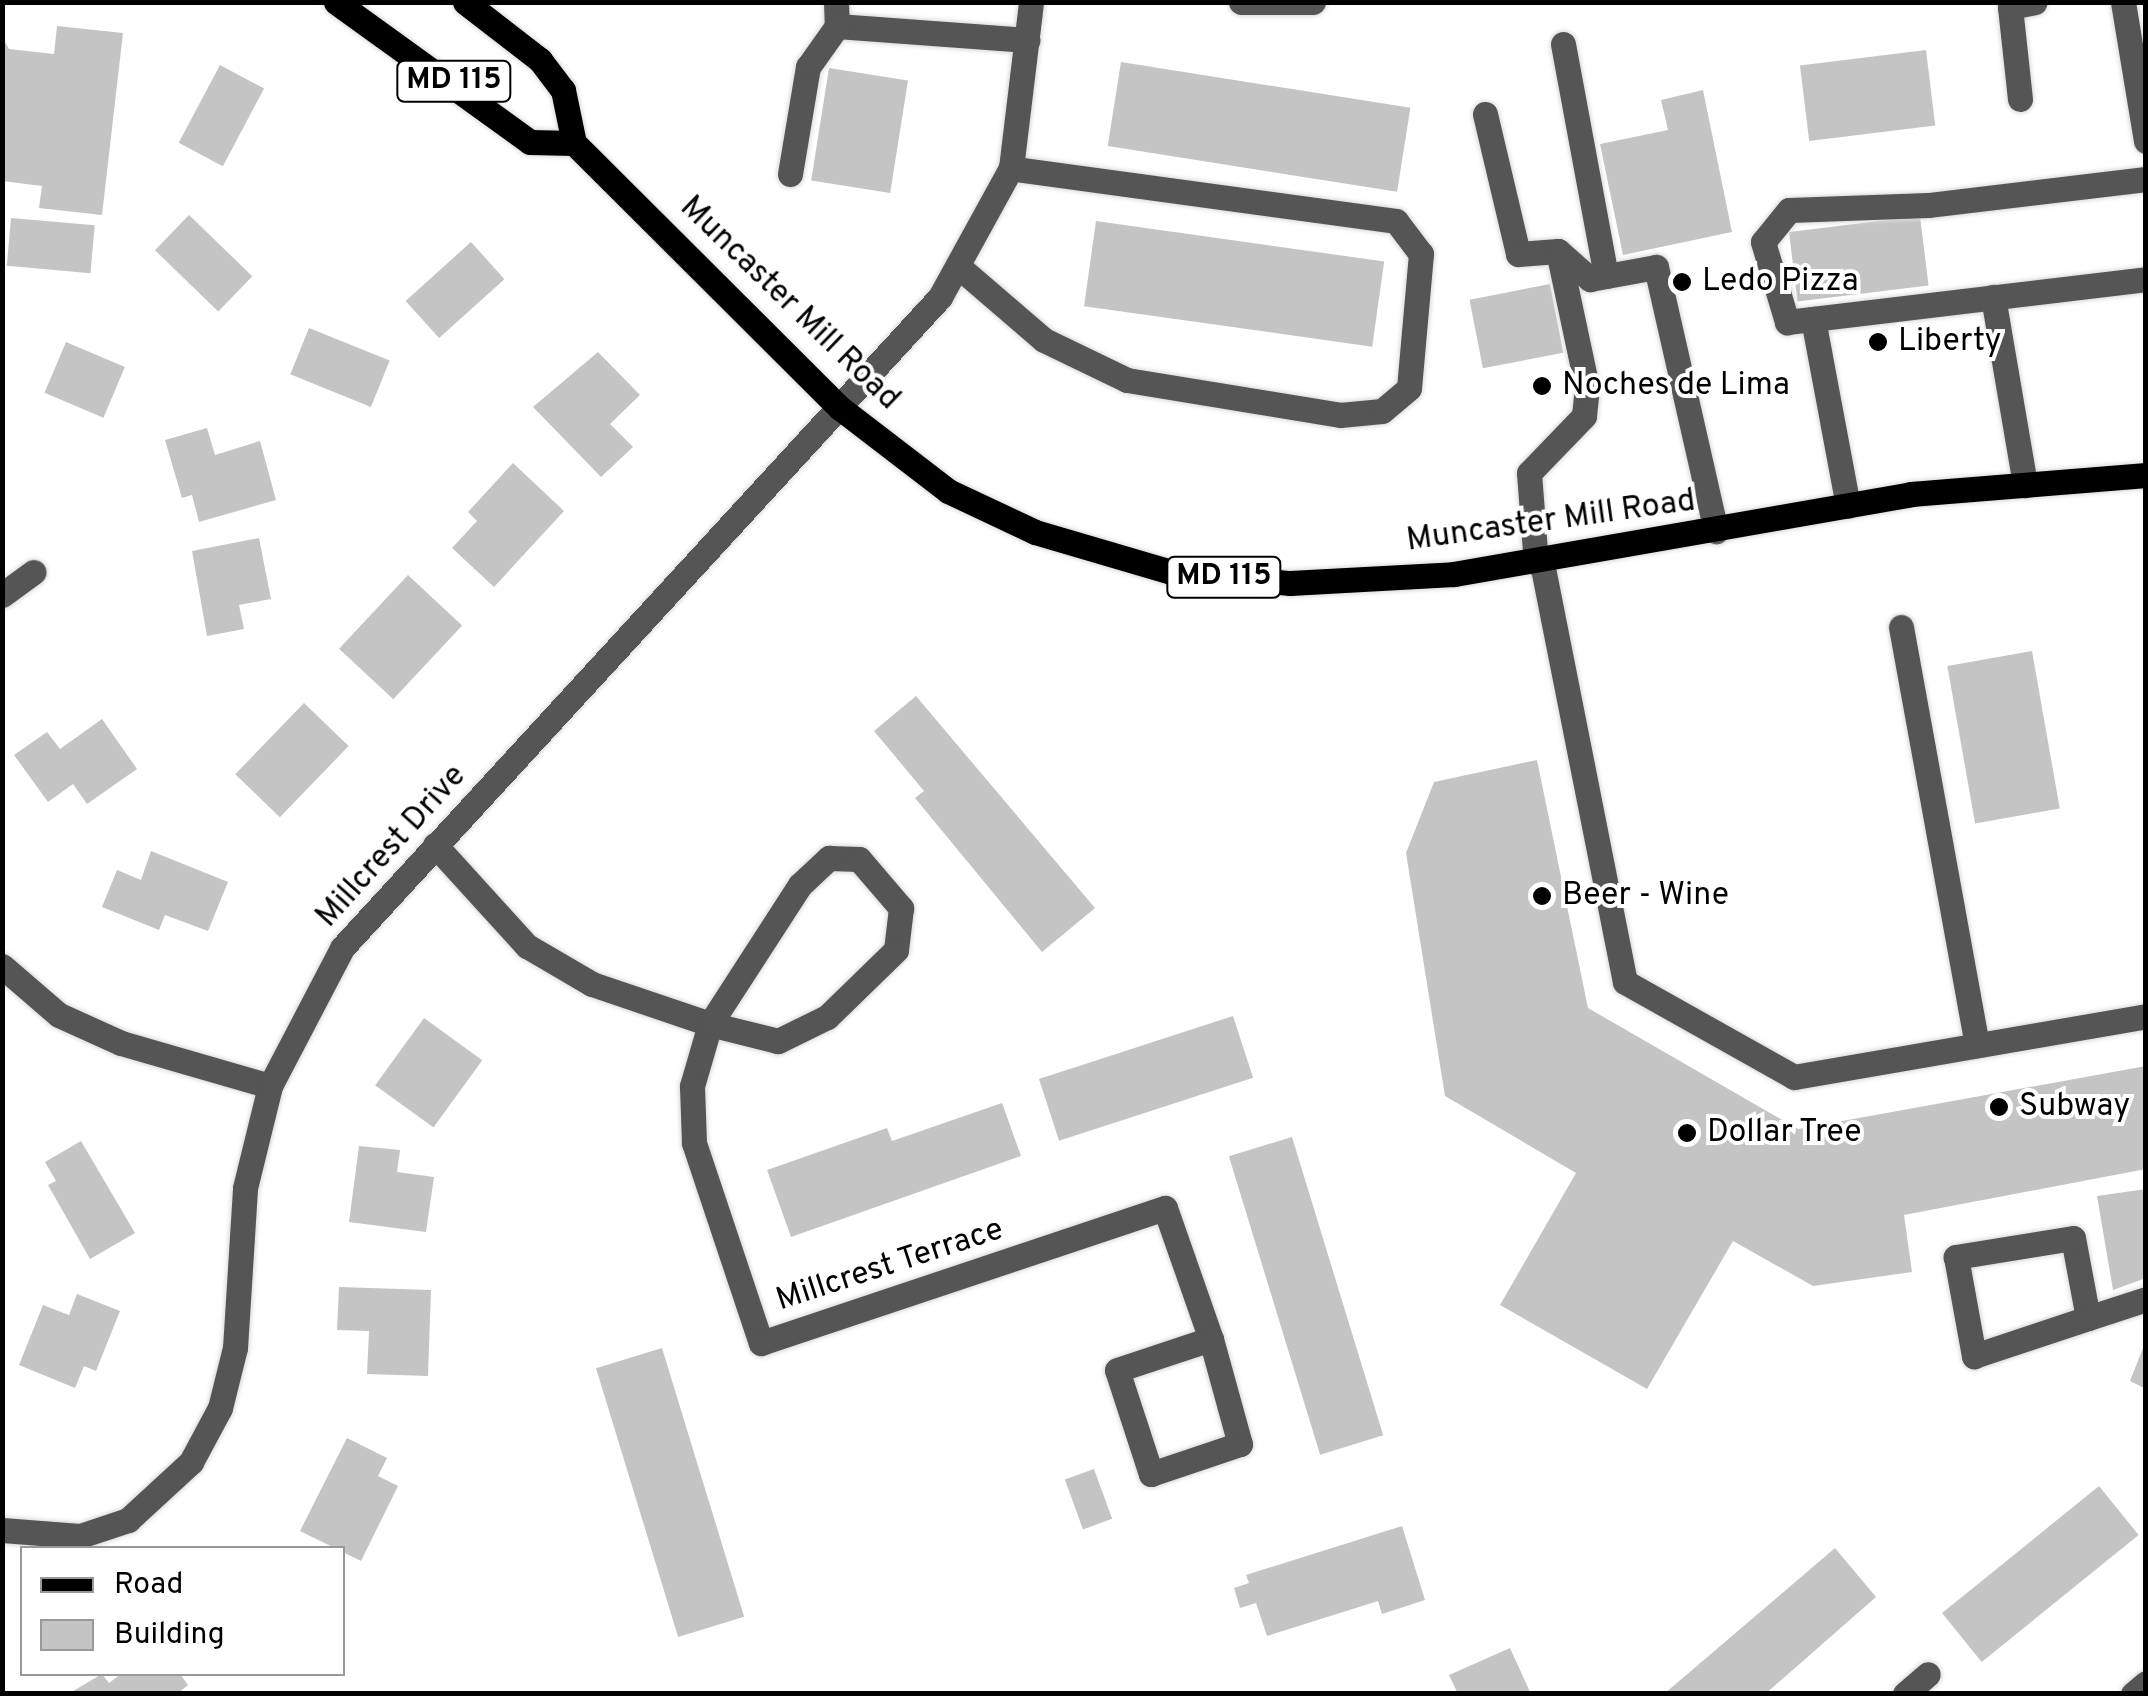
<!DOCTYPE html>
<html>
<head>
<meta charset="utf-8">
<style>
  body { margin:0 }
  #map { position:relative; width:2148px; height:1696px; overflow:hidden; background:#fff; font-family:Overpass,sans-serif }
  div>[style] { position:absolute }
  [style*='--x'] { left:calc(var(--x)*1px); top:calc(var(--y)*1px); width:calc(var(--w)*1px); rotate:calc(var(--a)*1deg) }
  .building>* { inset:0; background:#c4c4c4; transform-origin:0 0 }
  .roads { filter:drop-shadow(0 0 2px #dbdbdb) drop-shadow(0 0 2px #dbdbdb) }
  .minor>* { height:25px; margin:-12.5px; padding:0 12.5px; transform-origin:12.5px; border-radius:12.5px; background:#555 }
  .major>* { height:25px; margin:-12.5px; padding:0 12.5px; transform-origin:12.5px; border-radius:12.5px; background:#000 }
  .dots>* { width:28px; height:28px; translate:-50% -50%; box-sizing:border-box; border:5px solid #fff; border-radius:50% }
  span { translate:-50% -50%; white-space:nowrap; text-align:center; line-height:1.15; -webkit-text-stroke:8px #fff; paint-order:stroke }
  .shield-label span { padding:2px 8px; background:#fff; border:2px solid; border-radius:8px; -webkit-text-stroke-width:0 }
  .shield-label { font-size:30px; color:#000; font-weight:700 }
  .poi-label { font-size:32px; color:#000 }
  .left { translate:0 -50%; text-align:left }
  .street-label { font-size:32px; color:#000 }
  .frame { position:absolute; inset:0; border:5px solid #000; pointer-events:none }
  .legend { position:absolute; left:20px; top:1546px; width:325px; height:130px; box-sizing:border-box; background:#fff; border:2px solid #999; margin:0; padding:12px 18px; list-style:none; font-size:30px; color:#000 }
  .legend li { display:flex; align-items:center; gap:20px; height:50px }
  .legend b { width:50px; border:2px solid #999 }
</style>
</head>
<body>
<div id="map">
  <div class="building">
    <i style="clip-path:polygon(57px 26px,123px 33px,102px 215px,39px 208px,42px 186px,2px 181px,2px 37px,9px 49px,54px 54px)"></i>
    <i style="left:1926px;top:50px;width:76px;height:127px;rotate:83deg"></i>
    <i style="left:1121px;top:62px;width:293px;height:85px;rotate:9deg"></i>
    <i style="left:220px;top:65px;width:50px;height:88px;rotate:28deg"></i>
    <i style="left:829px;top:68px;width:80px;height:114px;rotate:9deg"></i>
    <i style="clip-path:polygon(1703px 90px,1732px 232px,1623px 255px,1600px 144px,1668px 130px,1661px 100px)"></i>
    <i style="left:189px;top:215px;width:88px;height:49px;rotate:44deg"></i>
    <i style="left:1920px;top:216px;width:70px;height:132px;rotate:83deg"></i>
    <i style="left:11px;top:218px;width:84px;height:48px;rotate:5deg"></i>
    <i style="left:1096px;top:221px;width:291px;height:86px;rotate:8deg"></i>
    <i style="left:471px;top:242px;width:50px;height:88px;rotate:48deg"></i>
    <i style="left:1550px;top:284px;width:70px;height:82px;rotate:79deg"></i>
    <i style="left:309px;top:328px;width:87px;height:50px;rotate:22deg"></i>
    <i style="left:66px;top:342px;width:64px;height:55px;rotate:23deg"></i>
    <i style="clip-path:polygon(598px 352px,640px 395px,610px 424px,633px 447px,601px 477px,533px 407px)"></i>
    <i style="clip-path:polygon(207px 428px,215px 455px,260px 441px,276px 500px,199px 522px,192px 495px,182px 498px,165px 440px)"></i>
    <i style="clip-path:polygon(513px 463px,564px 511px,494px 587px,452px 548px,477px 521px,468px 512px)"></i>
    <i style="clip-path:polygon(259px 538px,271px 599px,239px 605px,244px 629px,207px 636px,192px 551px)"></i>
    <i style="left:408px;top:575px;width:74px;height:101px;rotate:43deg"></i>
    <i style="left:2032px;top:651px;width:160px;height:86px;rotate:80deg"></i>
    <i style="clip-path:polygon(916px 696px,1095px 908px,1042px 952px,915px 798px,924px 791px,874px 731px)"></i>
    <i style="left:304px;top:703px;width:62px;height:99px;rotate:44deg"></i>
    <i style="clip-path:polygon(102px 719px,137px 769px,87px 804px,73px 784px,48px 802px,14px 755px,47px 732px,60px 749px)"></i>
    <i style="clip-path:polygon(1537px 760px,1588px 1008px,1798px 1129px,2146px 1066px,2146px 1169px,1904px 1215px,1912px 1272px,1813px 1286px,1733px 1241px,1647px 1389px,1500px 1305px,1576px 1173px,1445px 1096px,1406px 853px,1434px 782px)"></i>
    <i style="clip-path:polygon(151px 851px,228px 882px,208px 931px,165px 915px,159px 930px,102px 907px,117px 870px,141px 880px)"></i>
    <i style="left:1233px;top:1016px;width:65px;height:204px;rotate:72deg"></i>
    <i style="left:424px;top:1018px;width:72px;height:83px;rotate:36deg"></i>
    <i style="clip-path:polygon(1002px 1103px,1021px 1156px,791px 1237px,767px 1170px,887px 1128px,892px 1141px)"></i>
    <i style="left:1292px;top:1137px;width:312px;height:66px;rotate:73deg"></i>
    <i style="clip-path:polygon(81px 1141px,135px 1233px,90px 1259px,48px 1185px,56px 1181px,45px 1162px)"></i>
    <i style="clip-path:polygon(359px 1146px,400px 1150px,397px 1172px,434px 1177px,426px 1232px,349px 1222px)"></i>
    <i style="clip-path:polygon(2146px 1189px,2146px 1278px,2113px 1290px,2097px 1196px)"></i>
    <i style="clip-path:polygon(339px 1287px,431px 1290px,428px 1376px,367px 1374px,369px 1331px,337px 1330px)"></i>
    <i style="clip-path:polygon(77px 1294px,120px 1311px,96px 1371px,84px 1366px,75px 1388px,19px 1365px,43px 1305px,69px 1315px)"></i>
    <i style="clip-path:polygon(2145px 1343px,2146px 1343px,2146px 1389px,2130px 1381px)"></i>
    <i style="left:662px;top:1348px;width:281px;height:69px;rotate:73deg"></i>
    <i style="clip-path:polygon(347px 1438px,387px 1458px,378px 1476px,398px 1486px,361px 1561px,300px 1531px)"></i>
    <i style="left:1094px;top:1469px;width:53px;height:31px;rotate:70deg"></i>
    <i style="left:2099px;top:1486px;width:63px;height:202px;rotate:51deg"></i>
    <i style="clip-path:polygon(1402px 1526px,1425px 1600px,1382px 1614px,1378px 1601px,1267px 1636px,1256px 1603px,1240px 1608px,1234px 1588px,1249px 1583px,1246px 1575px)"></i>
    <i style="clip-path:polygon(1835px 1548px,1876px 1597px,1787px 1675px,1765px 1694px,1664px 1694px)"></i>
    <i style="clip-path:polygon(1510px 1648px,1531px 1694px,1458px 1694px,1449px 1675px)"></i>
    <i style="clip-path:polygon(102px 1674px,109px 1683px,121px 1674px,180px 1674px,188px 1685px,177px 1694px,68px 1694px)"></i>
  </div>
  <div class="roads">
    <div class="minor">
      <i style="--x:836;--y:2;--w:24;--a:88"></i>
      <i style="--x:837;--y:26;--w:191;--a:4.2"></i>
      <i style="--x:1241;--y:2;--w:72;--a:0"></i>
      <i style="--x:2123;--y:2;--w:141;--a:80.6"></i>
      <i style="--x:1563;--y:44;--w:236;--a:79.5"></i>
      <i style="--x:2020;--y:99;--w:93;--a:-96.2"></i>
      <i style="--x:2010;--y:7;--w:25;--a:-11"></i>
      <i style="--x:1485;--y:114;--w:144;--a:76.7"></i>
      <i style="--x:1518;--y:254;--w:40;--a:-4.3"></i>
      <i style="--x:1558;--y:251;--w:139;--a:78"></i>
      <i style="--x:1587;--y:387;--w:29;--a:96"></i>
      <i style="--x:1584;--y:416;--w:79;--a:134"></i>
      <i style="--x:1529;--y:473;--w:90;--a:85.6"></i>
      <i style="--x:790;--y:174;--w:109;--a:-80.5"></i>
      <i style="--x:808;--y:67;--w:50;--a:-54.7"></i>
      <i style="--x:2146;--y:179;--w:220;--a:173.2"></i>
      <i style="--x:1928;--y:205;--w:139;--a:177.9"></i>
      <i style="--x:1789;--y:210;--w:41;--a:129.1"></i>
      <i style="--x:1763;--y:242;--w:84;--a:73.3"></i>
      <i style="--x:1787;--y:322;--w:362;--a:-6.8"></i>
      <i style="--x:1558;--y:251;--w:43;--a:41.2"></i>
      <i style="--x:1590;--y:279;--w:67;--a:-10.3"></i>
      <i style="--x:1656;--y:267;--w:271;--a:77.2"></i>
      <i style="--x:959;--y:267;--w:112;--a:40.7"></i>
      <i style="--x:1044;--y:340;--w:92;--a:25.7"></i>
      <i style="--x:1127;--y:380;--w:216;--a:9.3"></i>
      <i style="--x:1340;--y:415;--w:42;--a:-5.4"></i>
      <i style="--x:1382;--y:411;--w:35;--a:-40"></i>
      <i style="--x:1409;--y:388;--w:135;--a:-84.9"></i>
      <i style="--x:1421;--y:254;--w:41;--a:-127.1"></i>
      <i style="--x:1396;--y:221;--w:389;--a:-172.2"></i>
      <i style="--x:1993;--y:297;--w:191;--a:80.3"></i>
      <i style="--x:1813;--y:319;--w:190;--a:79.4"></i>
      <i style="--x:1542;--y:563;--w:427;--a:78.8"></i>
      <i style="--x:1625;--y:982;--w:194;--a:29.3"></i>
      <i style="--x:1794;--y:1077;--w:357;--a:-9.8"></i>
      <i style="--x:2;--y:595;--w:39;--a:-36"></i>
      <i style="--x:1901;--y:627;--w:425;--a:79.7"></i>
      <i style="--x:435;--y:845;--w:137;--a:47.7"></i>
      <i style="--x:527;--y:946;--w:75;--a:30.3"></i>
      <i style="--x:592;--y:984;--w:125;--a:18.7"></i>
      <i style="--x:710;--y:1024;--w:65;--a:106.2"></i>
      <i style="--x:692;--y:1086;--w:57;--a:88"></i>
      <i style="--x:694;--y:1143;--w:211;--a:71.5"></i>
      <i style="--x:761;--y:1343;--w:426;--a:-18.5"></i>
      <i style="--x:1165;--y:1208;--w:139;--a:70.7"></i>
      <i style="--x:1211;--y:1339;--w:109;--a:74.6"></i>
      <i style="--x:1240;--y:1444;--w:94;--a:161.4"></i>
      <i style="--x:1151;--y:1474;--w:109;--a:-108.1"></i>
      <i style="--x:1117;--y:1370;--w:99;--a:-18.3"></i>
      <i style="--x:829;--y:858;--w:30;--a:2"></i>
      <i style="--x:859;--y:859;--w:65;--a:49.4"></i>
      <i style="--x:901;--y:908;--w:42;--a:96.8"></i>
      <i style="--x:896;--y:950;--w:96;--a:135.8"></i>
      <i style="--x:827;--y:1017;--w:55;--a:153.9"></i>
      <i style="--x:778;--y:1041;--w:70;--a:-166"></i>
      <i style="--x:710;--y:1024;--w:166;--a:-57.1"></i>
      <i style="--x:800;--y:885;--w:40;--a:-43"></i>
      <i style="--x:2;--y:966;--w:75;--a:40.7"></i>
      <i style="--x:59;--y:1015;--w:68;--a:24.3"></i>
      <i style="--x:121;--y:1043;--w:155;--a:16.1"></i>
      <i style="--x:2088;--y:1318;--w:81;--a:-100.6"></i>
      <i style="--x:2073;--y:1238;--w:119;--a:170.8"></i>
      <i style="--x:1956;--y:1257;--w:101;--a:79.7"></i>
      <i style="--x:1974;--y:1356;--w:120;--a:-18.4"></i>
      <i style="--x:2088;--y:1318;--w:61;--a:-18.1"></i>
      <i style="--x:2;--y:1530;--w:78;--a:4.4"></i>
      <i style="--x:80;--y:1536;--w:51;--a:-18.4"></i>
      <i style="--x:128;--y:1520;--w:86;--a:-42.6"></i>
      <i style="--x:191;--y:1462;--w:61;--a:-61.8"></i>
      <i style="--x:220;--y:1408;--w:62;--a:-76"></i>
      <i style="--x:235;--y:1348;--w:160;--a:-86.4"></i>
      <i style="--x:245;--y:1188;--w:105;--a:-76.2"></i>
      <i style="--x:270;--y:1086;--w:156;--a:-62.4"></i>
      <i style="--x:342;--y:948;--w:884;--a:-47.43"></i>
      <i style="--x:940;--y:297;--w:147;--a:-61.2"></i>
      <i style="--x:1011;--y:168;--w:167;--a:-83.1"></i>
      <i style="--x:1905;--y:1694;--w:30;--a:-41"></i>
      <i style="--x:2133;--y:1694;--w:17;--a:-40"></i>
    </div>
    <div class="major">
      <i style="--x:336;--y:2;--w:239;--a:35.8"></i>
      <i style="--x:530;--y:142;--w:44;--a:1.3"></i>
      <i style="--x:465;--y:2;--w:95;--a:37.7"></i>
      <i style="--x:540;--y:60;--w:38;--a:53"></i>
      <i style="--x:563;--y:90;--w:54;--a:78.3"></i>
      <i style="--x:574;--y:143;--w:375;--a:44.9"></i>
      <i style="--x:840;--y:408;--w:136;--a:37.5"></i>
      <i style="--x:948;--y:491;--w:96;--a:25.2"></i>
      <i style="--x:1035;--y:532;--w:142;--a:16.4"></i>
      <i style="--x:1171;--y:572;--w:120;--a:5.3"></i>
      <i style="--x:1290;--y:583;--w:164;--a:-3.1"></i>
      <i style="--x:1454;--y:574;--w:464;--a:-9.9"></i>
      <i style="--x:1911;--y:494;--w:236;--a:-4.6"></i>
    </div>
  </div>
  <div class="dots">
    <i style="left:1682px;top:282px;background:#000"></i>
    <i style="left:1878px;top:342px;background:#000"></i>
    <i style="left:1542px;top:386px;background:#000"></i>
    <i style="left:1542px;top:896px;background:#000"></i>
    <i style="left:1999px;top:1107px;background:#000"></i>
    <i style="left:1687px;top:1133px;background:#000"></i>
  </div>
  <div class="shield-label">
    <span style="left:454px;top:81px">MD 115</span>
    <span style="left:1224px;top:577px">MD 115</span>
  </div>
  <div class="poi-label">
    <span class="left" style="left:1702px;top:282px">Ledo Pizza</span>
    <span class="left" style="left:1898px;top:342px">Liberty</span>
    <span class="left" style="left:1562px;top:386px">Noches de Lima</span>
    <span class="left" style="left:1562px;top:896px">Beer - Wine</span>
    <span class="left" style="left:2019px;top:1107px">Subway</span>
    <span class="left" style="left:1707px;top:1133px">Dollar Tree</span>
  </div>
  <div class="street-label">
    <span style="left:789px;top:304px;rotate:44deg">Muncaster Mill Road</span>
    <span style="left:1551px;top:522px;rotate:-8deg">Muncaster Mill Road</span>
    <span style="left:392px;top:847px;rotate:-48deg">Millcrest Drive</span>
    <span style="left:890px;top:1266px;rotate:-18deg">Millcrest Terrace</span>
  </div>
  <div class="frame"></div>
  <ul class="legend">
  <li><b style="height:12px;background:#000"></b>Road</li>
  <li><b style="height:28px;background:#c4c4c4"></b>Building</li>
  </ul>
</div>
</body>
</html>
